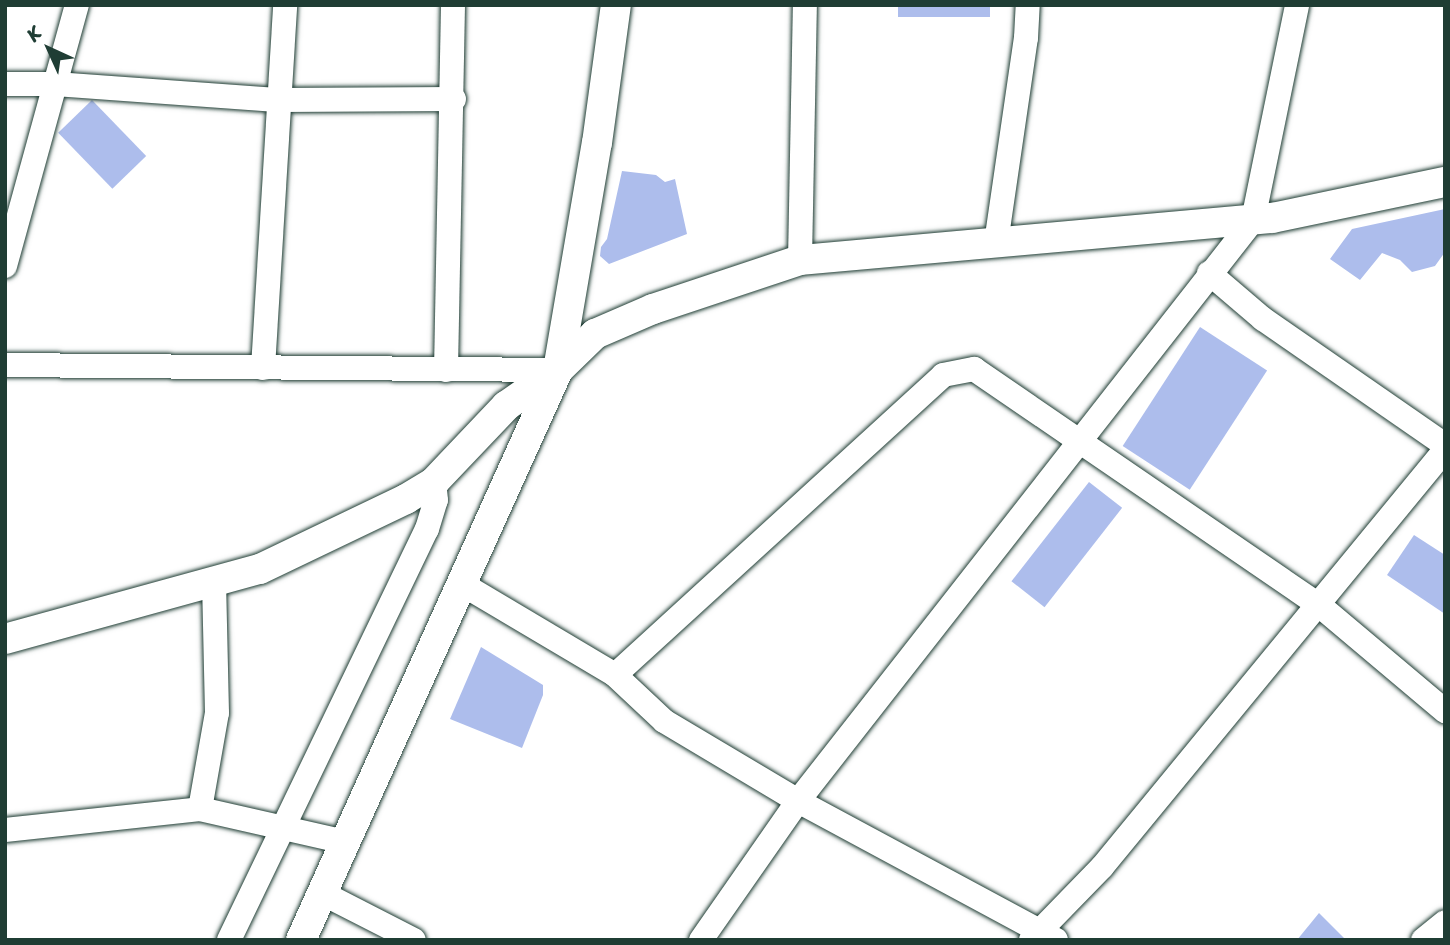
<!DOCTYPE html>
<html>
<head>
<meta charset="utf-8">
<style>
  body { margin:0 }
  #map { position:relative; width:1450px; height:945px; overflow:hidden; background:#fff; font-family:Sriracha,sans-serif }
  div>[style] { position:absolute }
  [style*='--x'] { left:calc(var(--x)*1px); top:calc(var(--y)*1px); width:calc(var(--w)*1px); rotate:calc(var(--a)*1deg) }
  .building>* { inset:0; background:#adbdec; transform-origin:0 0 }
  .roads { filter:drop-shadow(0 0 2px #1f3d34) drop-shadow(0 0 2px #1f3d34) }
  .minor>* { height:24px; margin:-12px; padding:0 12px; transform-origin:12px; border-radius:12px; background:#fff }
  .tertiary>* { height:30px; margin:-15px; padding:0 15px; transform-origin:15px; border-radius:15px; background:#fff }
  span { translate:-50% -50%; white-space:nowrap; text-align:center; line-height:1.15; -webkit-text-stroke:5px #fff; paint-order:stroke }
  .frame { position:absolute; inset:0; border:7px solid #1f3d34; pointer-events:none }
  .north { position:absolute; left:14px; top:14px; width:70px; height:70px; -webkit-text-stroke:5px #fff; paint-order:stroke; rotate:315deg; font-size:19px; font-weight:700; line-height:28px; text-align:center; color:#1f3d34 }
  .north::after { content:''; display:block; margin:auto; width:24px; height:32px; background:#1f3d34; clip-path:polygon(50% 0,100% 100%,50% 72%,0 100%) }
</style>
</head>
<body>
<div id="map">
  <div class="building">
    <i style="left:898px;top:5px;width:92px;height:12px"></i>
    <i style="left:92px;top:100px;width:78px;height:47px;rotate:46deg"></i>
    <i style="clip-path:polygon(622px 171px,656px 175px,665px 182px,675px 179px,687px 234px,609px 264px,600px 256px,601px 247px,607px 239px)"></i>
    <i style="clip-path:polygon(1445px 209px,1445px 252px,1435px 266px,1412px 272px,1400px 260px,1382px 253px,1360px 280px,1330px 259px,1352px 229px)"></i>
    <i style="left:1200px;top:327px;width:80px;height:142px;rotate:33deg"></i>
    <i style="left:1089px;top:482px;width:42px;height:126px;rotate:38deg"></i>
    <i style="clip-path:polygon(1414px 535px,1445px 555px,1445px 614px,1387px 575px)"></i>
    <i style="clip-path:polygon(481px 647px,543px 685px,543px 695px,522px 748px,450px 719px)"></i>
    <i style="clip-path:polygon(1319px 913px,1346px 940px,1297px 940px)"></i>
  </div>
  <div class="roads">
    <div class="minor">
      <i style="--x:5;--y:84;--w:50;--a:0"></i>
      <i style="--x:55;--y:84;--w:226;--a:4.1"></i>
      <i style="--x:280;--y:100;--w:174;--a:-0.3"></i>
      <i style="--x:996;--y:243;--w:207;--a:-81.7"></i>
      <i style="--x:1026;--y:38;--w:33;--a:-87"></i>
      <i style="--x:800;--y:260;--w:255;--a:-88.9"></i>
      <i style="--x:5;--y:266;--w:271;--a:-74.6"></i>
      <i style="--x:1209;--y:273;--w:71;--a:40.4"></i>
      <i style="--x:1263;--y:319;--w:221;--a:34.7"></i>
      <i style="--x:5;--y:365;--w:553;--a:0.52"></i>
      <i style="--x:263;--y:368;--w:364;--a:-86.5"></i>
      <i style="--x:446;--y:370;--w:365;--a:-88.9"></i>
      <i style="--x:462;--y:584;--w:178;--a:30.7"></i>
      <i style="--x:615;--y:675;--w:67;--a:43.2"></i>
      <i style="--x:664;--y:721;--w:156;--a:30.8"></i>
      <i style="--x:798;--y:801;--w:293;--a:28.3"></i>
      <i style="--x:615;--y:675;--w:445;--a:-42.4"></i>
      <i style="--x:943;--y:375;--w:32;--a:-11"></i>
      <i style="--x:974;--y:369;--w:418;--a:34.4"></i>
      <i style="--x:1319;--y:605;--w:165;--a:40.1"></i>
      <i style="--x:200;--y:809;--w:97;--a:-80"></i>
      <i style="--x:217;--y:713;--w:131;--a:-91.3"></i>
      <i style="--x:5;--y:830;--w:196;--a:-6.1"></i>
      <i style="--x:200;--y:809;--w:149;--a:12.8"></i>
      <i style="--x:322;--y:893;--w:103;--a:27.1"></i>
      <i style="--x:229;--y:940;--w:456;--a:-64.3"></i>
      <i style="--x:427;--y:529;--w:30;--a:-73"></i>
      <i style="--x:436;--y:500;--w:18;--a:-96"></i>
      <i style="--x:701;--y:940;--w:169;--a:-55.1"></i>
      <i style="--x:798;--y:801;--w:738;--a:-51.93"></i>
      <i style="--x:1253;--y:220;--w:219;--a:-78.4"></i>
      <i style="--x:1031;--y:940;--w:102;--a:-45.8"></i>
      <i style="--x:1102;--y:867;--w:540;--a:-50.56"></i>
      <i style="--x:1423;--y:940;--w:28;--a:-39"></i>
    </div>
    <div class="tertiary">
      <i style="--x:5;--y:639;--w:264;--a:-15.4"></i>
      <i style="--x:260;--y:569;--w:162;--a:-25.6"></i>
      <i style="--x:406;--y:499;--w:33;--a:-31"></i>
      <i style="--x:434;--y:482;--w:105;--a:-46.5"></i>
      <i style="--x:506;--y:406;--w:63;--a:-34.7"></i>
      <i style="--x:558;--y:370;--w:230;--a:-80.3"></i>
      <i style="--x:597;--y:143;--w:139;--a:-82.2"></i>
      <i style="--x:301;--y:940;--w:625;--a:-65.73"></i>
      <i style="--x:558;--y:370;--w:52;--a:-44.2"></i>
      <i style="--x:595;--y:334;--w:63;--a:-23.3"></i>
      <i style="--x:653;--y:309;--w:155;--a:-18.4"></i>
      <i style="--x:800;--y:260;--w:474;--a:-5.1"></i>
      <i style="--x:1272;--y:218;--w:177;--a:-11.8"></i>
    </div>
  </div>
  <div class="frame"></div>
  <div class="north">K</div>
</div>
</body>
</html>
